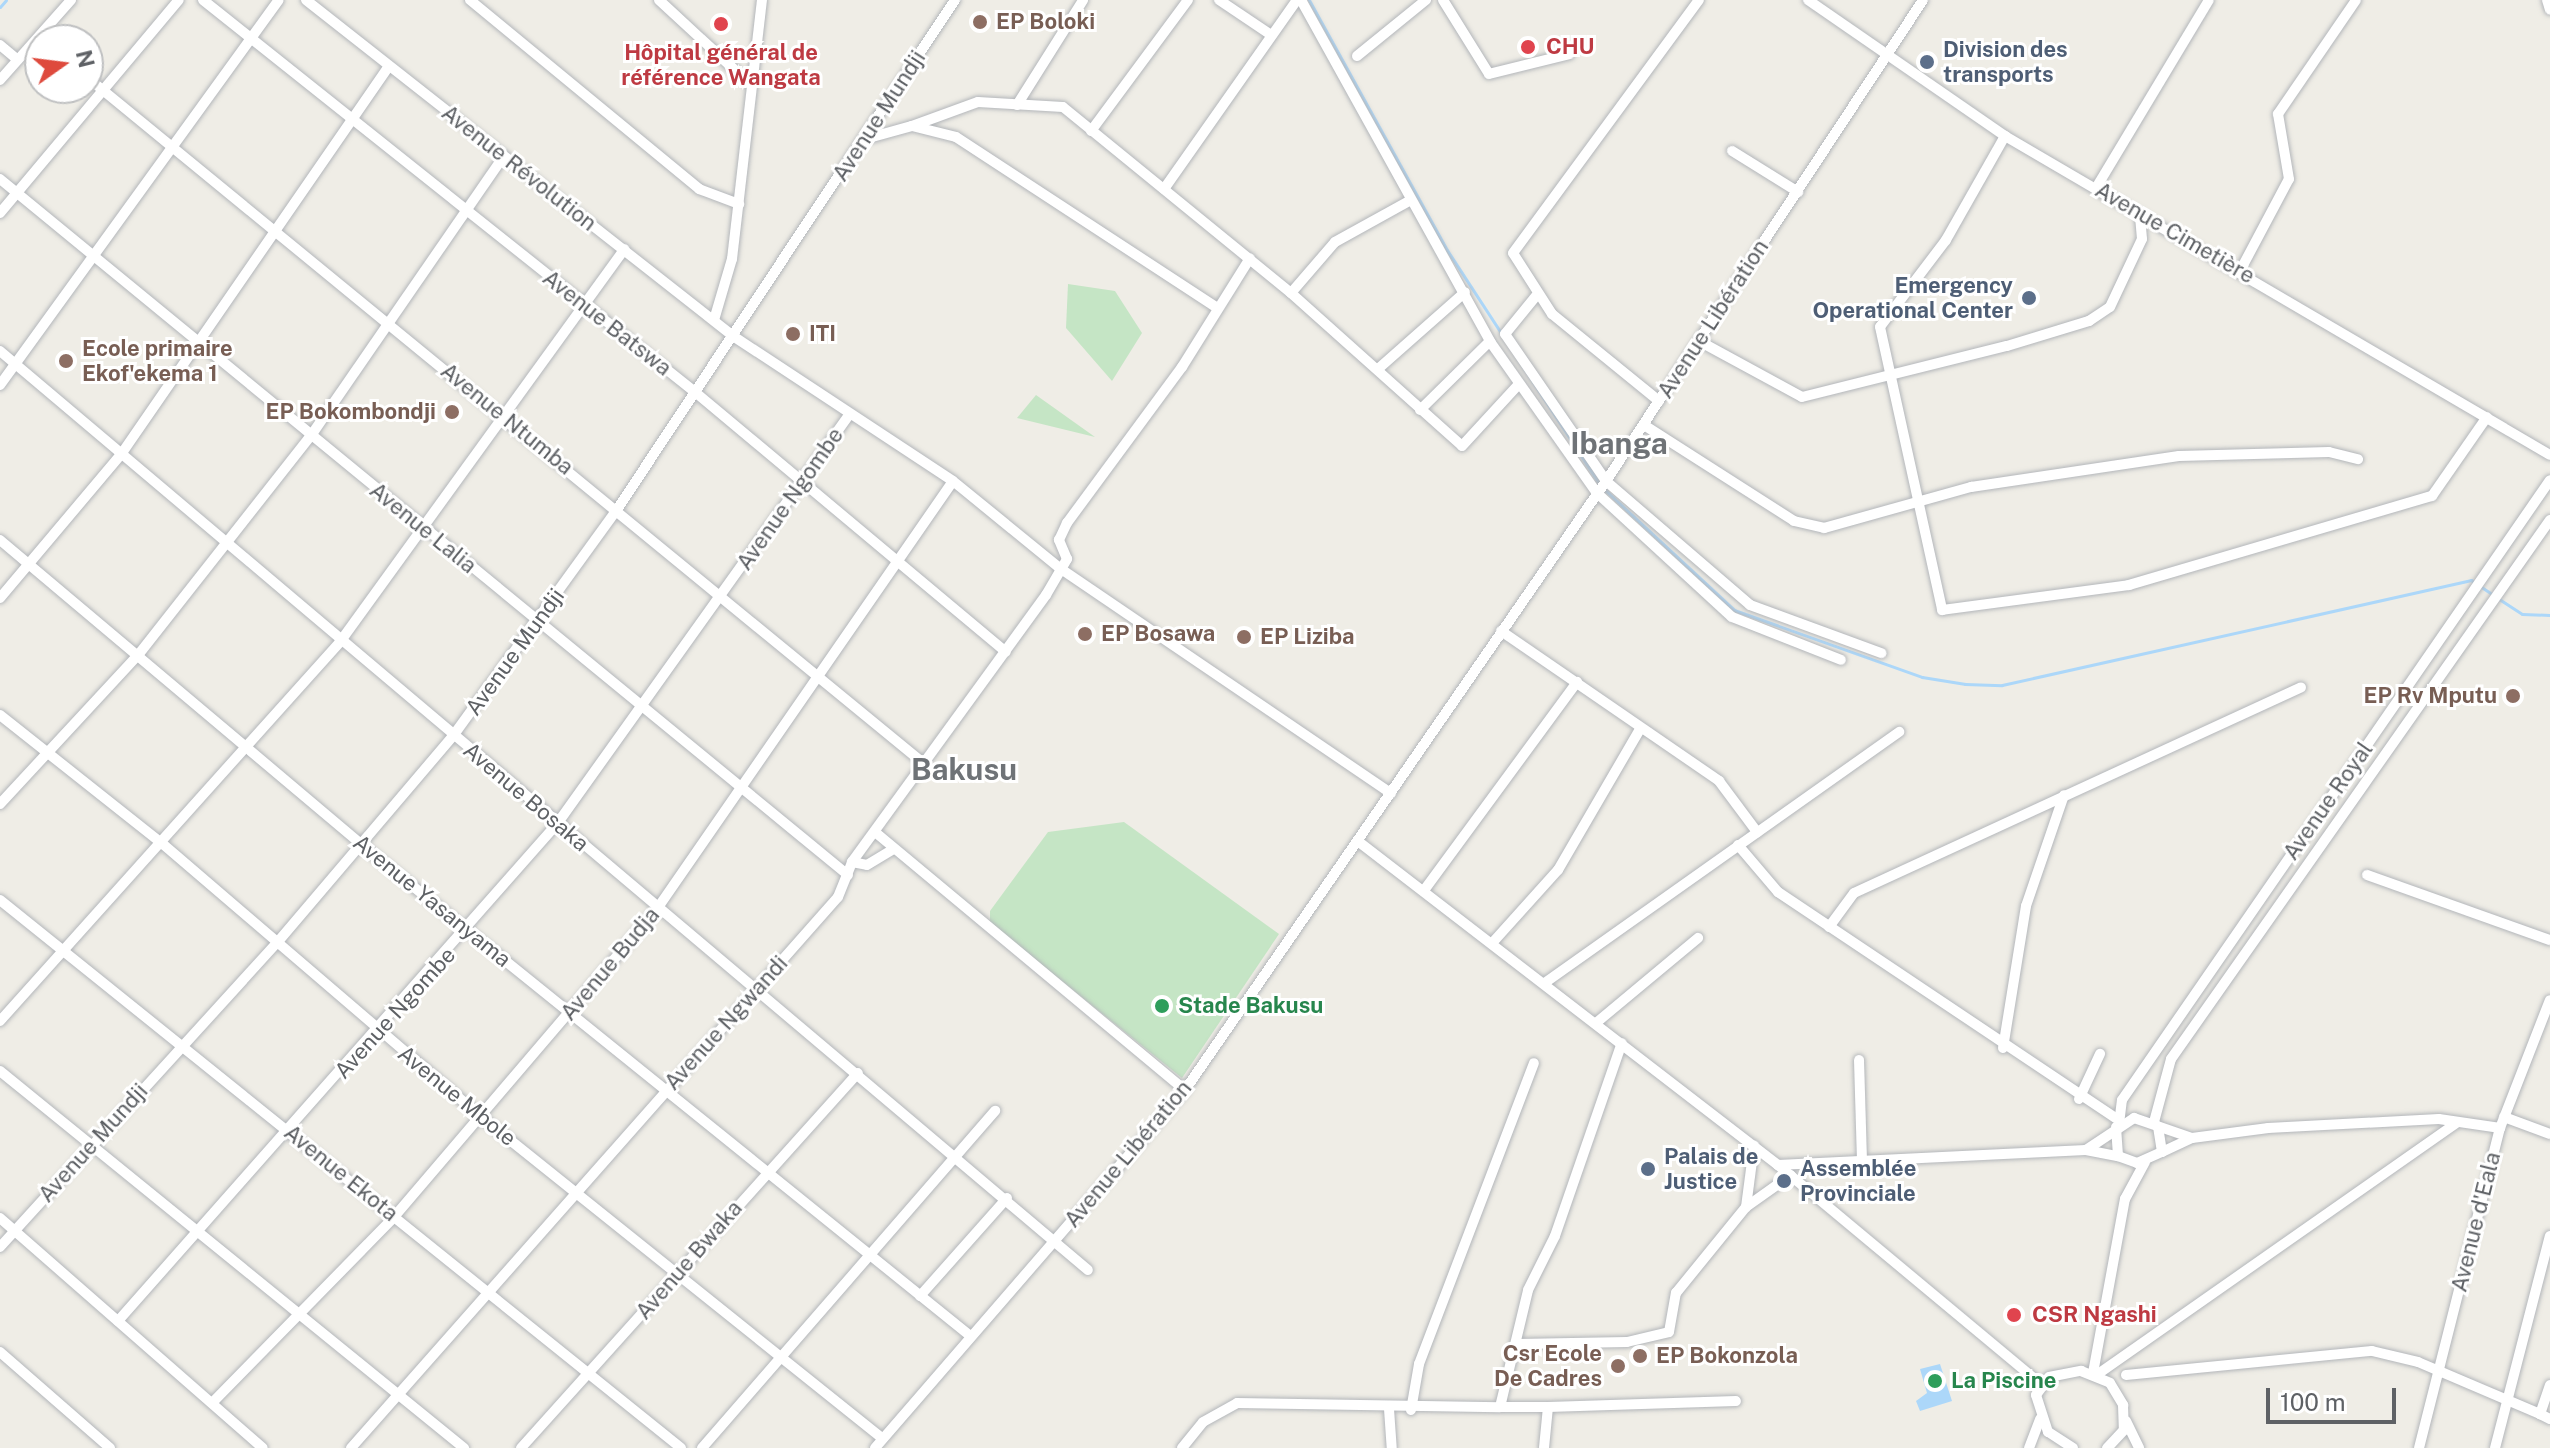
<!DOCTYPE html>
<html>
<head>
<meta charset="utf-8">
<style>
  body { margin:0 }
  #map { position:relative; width:2550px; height:1448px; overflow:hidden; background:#efede6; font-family:"Public Sans",sans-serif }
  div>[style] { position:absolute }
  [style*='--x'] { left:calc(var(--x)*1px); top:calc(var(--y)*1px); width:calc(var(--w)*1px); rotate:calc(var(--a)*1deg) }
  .green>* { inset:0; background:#c5e5c5 }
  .water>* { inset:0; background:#acd7f9 }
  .stream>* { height:3px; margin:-1.5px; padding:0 1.5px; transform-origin:1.5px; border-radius:1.5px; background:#acd7f9 }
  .roads { filter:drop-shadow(0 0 2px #b3b6ba) drop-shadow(0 0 2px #b3b6ba) }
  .minor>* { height:10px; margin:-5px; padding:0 5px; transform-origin:5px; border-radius:5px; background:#fff }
  .dots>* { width:22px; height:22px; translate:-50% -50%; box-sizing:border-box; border:4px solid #fff; border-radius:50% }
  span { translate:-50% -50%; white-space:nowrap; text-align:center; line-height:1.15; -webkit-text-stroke:6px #fff; paint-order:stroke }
  .education-label { font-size:22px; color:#785e54; font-weight:700 }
  .left { translate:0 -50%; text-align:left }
  .right { translate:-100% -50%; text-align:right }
  .health-label { font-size:22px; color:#be3a42; font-weight:700 }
  .service-label { font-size:22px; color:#4e5e75; font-weight:700 }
  .street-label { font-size:22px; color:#5e6165 }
  .leisure-label { font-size:22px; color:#27864d; font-weight:700 }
  .district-label { font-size:30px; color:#6f7377; font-weight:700 }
  .north { position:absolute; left:24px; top:24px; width:80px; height:80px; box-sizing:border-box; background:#fff; border:2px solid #bfc0c1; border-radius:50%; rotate:76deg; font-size:22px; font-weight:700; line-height:32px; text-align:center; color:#5e6165 }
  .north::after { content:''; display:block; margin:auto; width:28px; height:36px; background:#de4a3d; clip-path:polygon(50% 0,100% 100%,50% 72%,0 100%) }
  .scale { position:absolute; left:2266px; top:1388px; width:130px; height:36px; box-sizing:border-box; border:4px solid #5e6165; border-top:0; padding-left:10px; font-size:24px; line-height:28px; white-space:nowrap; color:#5e6165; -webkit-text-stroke:6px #fff; paint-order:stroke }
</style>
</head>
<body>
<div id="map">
  <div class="green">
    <i style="clip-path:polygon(1068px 284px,1115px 291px,1142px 333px,1112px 381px,1066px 328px)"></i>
    <i style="clip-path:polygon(1036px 395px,1095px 437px,1017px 418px)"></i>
    <i style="clip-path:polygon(1124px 822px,1279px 934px,1182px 1078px,990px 923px,990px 911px,1048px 832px)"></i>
  </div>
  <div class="water">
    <i style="clip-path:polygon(1940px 1364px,1952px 1401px,1920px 1411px,1916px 1401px,1927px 1393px,1920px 1369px)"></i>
  </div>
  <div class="stream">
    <i style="--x:1309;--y:0;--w:286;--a:61.1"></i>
    <i style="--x:1447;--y:250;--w:278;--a:56.9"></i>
    <i style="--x:0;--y:7;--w:9;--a:-49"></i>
    <i style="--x:1604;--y:489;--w:178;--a:42.9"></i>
    <i style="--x:1734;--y:610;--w:200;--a:19.6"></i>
    <i style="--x:1922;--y:677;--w:44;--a:9.2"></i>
    <i style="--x:1965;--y:684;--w:37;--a:2"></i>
    <i style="--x:2002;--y:685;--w:481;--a:-12.6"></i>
    <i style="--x:2471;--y:580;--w:25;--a:34"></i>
    <i style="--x:2499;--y:599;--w:27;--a:33"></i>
    <i style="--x:2522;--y:614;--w:28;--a:2"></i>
  </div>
  <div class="roads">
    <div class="minor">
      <i style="--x:203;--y:0;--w:629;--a:38.55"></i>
      <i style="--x:695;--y:392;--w:405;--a:39.9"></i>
      <i style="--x:306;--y:0;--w:543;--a:38.2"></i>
      <i style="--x:733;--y:336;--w:263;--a:33.4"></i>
      <i style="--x:953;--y:481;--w:139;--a:39.2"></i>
      <i style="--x:1061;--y:569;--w:399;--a:34.2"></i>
      <i style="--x:470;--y:0;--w:297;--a:39.5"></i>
      <i style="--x:699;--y:189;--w:43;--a:20.6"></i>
      <i style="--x:659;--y:0;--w:125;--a:42.7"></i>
      <i style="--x:1219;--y:0;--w:63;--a:33.9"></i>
      <i style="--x:1301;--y:0;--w:392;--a:61"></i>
      <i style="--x:1491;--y:343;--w:184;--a:54.8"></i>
      <i style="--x:1597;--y:493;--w:183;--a:42.6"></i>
      <i style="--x:1732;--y:617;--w:117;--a:21.5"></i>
      <i style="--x:1443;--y:0;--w:87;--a:58.1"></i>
      <i style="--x:1489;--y:74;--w:83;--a:-13.9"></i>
      <i style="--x:1808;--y:0;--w:239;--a:34.6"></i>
      <i style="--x:2005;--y:136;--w:631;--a:30.34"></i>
      <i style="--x:2547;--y:0;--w:10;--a:73"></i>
      <i style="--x:0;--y:45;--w:23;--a:40"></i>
      <i style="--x:1357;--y:56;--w:89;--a:-39.1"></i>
      <i style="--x:88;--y:78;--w:1080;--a:39.36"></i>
      <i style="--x:0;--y:80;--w:107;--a:-48.4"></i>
      <i style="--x:1017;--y:105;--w:124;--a:-57.8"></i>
      <i style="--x:912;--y:126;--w:70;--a:-20"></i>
      <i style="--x:978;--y:102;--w:85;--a:3.4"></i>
      <i style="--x:1063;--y:107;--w:294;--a:39.2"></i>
      <i style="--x:1291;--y:293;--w:229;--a:41.8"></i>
      <i style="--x:1462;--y:446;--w:84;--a:-47.4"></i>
      <i style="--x:1091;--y:131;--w:163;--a:-53.5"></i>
      <i style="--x:2005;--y:136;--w:120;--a:119.6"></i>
      <i style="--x:1946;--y:240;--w:109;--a:127.2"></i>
      <i style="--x:1880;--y:327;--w:290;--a:77.6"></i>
      <i style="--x:1942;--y:610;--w:189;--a:-7.6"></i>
      <i style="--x:2129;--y:585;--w:316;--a:-16.4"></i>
      <i style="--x:2432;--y:496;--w:96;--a:-55.2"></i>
      <i style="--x:865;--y:139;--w:49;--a:-15.5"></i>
      <i style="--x:912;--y:126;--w:45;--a:14"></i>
      <i style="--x:956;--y:137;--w:311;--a:33.2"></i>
      <i style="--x:1732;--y:151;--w:78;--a:31.8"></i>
      <i style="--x:0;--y:179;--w:1097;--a:39.38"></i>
      <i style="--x:2096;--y:188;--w:219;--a:-59"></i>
      <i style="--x:1164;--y:189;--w:231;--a:-54.9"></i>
      <i style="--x:0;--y:213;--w:278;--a:-50"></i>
      <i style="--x:2240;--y:271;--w:104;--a:-62"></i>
      <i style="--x:2289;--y:179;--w:66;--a:-99.6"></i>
      <i style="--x:2278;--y:114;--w:138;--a:-55.6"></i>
      <i style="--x:1291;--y:293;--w:67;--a:-49.2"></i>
      <i style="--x:1335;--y:242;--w:87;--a:-28.9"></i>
      <i style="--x:1536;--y:296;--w:49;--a:129.2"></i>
      <i style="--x:1505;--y:334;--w:178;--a:55.5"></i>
      <i style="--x:1606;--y:481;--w:190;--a:40.7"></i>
      <i style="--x:1750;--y:605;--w:140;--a:20.1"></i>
      <i style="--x:714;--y:320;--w:64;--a:-73.6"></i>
      <i style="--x:732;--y:259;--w:261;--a:-83.4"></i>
      <i style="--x:1699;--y:341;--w:117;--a:28.5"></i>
      <i style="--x:1802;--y:397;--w:211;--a:-14"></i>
      <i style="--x:2007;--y:346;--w:86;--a:-17"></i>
      <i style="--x:2089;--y:321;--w:25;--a:-34"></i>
      <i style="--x:2110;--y:307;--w:75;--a:-64.8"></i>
      <i style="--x:2142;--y:239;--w:24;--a:-95"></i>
      <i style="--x:0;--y:351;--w:1424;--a:40.19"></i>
      <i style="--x:1378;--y:369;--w:116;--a:-41.5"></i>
      <i style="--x:0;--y:385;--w:475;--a:-54.1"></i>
      <i style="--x:1659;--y:401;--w:138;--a:-140.9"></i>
      <i style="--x:1552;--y:314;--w:72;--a:-122.6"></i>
      <i style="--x:1513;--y:253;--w:314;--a:-53.7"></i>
      <i style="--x:1420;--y:410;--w:98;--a:-44.6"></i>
      <i style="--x:1644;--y:425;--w:178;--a:32.6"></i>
      <i style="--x:1794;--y:521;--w:31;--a:13"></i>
      <i style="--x:1824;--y:528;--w:153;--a:-15.6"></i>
      <i style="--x:1971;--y:487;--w:210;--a:-8.5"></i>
      <i style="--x:2179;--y:456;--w:150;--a:-1.5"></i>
      <i style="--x:2329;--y:452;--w:30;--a:14"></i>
      <i style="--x:0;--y:540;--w:475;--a:40.1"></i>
      <i style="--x:363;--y:846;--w:777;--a:38.89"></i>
      <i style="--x:0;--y:598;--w:189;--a:-49.9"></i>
      <i style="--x:122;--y:453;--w:470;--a:-55.4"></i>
      <i style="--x:1501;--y:631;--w:265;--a:34.5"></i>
      <i style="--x:1719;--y:781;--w:64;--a:53.3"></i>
      <i style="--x:0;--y:715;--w:209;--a:38.4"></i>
      <i style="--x:164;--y:845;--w:416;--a:40.6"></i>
      <i style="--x:480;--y:1116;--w:516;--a:38.71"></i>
      <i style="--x:0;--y:804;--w:205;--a:-47.2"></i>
      <i style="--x:139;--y:654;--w:276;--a:-51.8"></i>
      <i style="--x:310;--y:437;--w:340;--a:-55.4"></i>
      <i style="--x:875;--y:832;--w:403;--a:39.8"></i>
      <i style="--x:1359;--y:842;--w:529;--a:37.63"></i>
      <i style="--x:1778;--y:1165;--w:341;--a:39.8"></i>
      <i style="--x:1738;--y:845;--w:62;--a:49.6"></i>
      <i style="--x:1778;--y:892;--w:406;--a:33.8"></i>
      <i style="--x:852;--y:862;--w:15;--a:11"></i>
      <i style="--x:867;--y:865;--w:31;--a:-31"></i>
      <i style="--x:2367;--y:875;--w:194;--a:19.6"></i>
      <i style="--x:1425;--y:889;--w:257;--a:-53.7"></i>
      <i style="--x:0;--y:900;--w:874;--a:38.82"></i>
      <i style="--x:1829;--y:927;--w:42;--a:-53.7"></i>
      <i style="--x:1854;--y:893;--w:492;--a:-24.7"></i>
      <i style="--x:1494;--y:941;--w:96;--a:-48"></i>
      <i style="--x:1558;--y:870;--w:163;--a:-59.8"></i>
      <i style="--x:1546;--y:982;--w:433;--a:-35.3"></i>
      <i style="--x:0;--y:1021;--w:509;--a:-48.1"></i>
      <i style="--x:340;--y:642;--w:485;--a:-54.1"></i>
      <i style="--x:1596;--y:1023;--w:133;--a:-39.8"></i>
      <i style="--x:2003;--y:1048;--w:144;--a:-80.8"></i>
      <i style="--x:2026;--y:906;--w:117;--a:-71.1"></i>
      <i style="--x:1859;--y:1060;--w:99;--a:88.3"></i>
      <i style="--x:0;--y:1071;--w:598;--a:39.09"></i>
      <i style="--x:2079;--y:1099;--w:50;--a:-65"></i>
      <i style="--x:2504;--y:1117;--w:49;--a:20.3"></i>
      <i style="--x:2154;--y:1122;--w:65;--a:-74.9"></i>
      <i style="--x:2171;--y:1059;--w:659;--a:-54.89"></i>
      <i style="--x:2119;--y:1124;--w:24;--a:-83"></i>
      <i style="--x:2122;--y:1100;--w:753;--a:-55.38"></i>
      <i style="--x:2116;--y:1127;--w:29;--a:86"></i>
      <i style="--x:2118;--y:1156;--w:20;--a:20"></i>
      <i style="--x:2137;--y:1163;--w:27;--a:-24"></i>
      <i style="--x:2162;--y:1152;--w:26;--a:-99"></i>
      <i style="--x:2086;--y:1150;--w:58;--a:-33.7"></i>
      <i style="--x:2134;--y:1118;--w:61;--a:19"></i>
      <i style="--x:2162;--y:1152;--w:33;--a:-25"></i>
      <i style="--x:2192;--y:1138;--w:77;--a:-7.5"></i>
      <i style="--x:2268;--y:1128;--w:171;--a:-3"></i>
      <i style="--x:2439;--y:1119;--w:62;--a:8.4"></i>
      <i style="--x:1778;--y:1165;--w:308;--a:-2.8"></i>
      <i style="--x:2086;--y:1150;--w:33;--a:11"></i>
      <i style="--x:1746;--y:1207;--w:62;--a:-82.5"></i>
      <i style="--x:0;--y:1218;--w:349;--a:41.2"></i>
      <i style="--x:0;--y:1247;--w:410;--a:-47.7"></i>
      <i style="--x:276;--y:944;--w:273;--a:-49.6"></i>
      <i style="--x:453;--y:736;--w:281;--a:-54.1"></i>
      <i style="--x:618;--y:508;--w:610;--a:-56.44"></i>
      <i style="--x:920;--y:1296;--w:131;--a:-48.4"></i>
      <i style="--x:118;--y:1321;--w:663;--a:-48.55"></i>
      <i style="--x:557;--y:824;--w:503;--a:-54.48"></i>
      <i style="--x:1518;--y:1344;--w:109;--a:-1.1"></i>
      <i style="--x:1627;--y:1342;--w:43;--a:-13.4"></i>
      <i style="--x:1669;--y:1332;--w:40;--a:-80"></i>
      <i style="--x:1676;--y:1293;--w:111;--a:-50.9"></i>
      <i style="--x:1746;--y:1207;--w:55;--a:-35.4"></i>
      <i style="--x:0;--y:1352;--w:146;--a:41.1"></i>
      <i style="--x:2093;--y:1373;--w:177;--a:-79.6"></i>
      <i style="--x:2125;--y:1199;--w:42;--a:-61.6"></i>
      <i style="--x:2098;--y:1374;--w:438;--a:-35"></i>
      <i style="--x:2126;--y:1375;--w:247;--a:-5.6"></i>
      <i style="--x:2372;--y:1351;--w:47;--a:13.4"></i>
      <i style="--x:2418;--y:1362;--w:133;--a:23.1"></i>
      <i style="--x:2550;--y:1385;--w:31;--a:109"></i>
      <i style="--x:2540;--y:1414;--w:11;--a:27"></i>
      <i style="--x:212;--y:1403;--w:260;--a:-45.6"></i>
      <i style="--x:394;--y:1217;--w:405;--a:-49.5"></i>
      <i style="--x:657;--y:909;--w:520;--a:-55.33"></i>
      <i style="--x:1500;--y:1407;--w:48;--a:0"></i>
      <i style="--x:1548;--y:1407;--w:41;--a:95.6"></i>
      <i style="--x:1548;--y:1407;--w:188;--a:-1.8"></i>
      <i style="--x:1389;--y:1409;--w:39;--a:86"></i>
      <i style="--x:1411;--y:1410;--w:47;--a:-80.1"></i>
      <i style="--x:1419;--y:1364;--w:322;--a:-69.1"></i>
      <i style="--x:2126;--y:1421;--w:30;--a:64"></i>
      <i style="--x:351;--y:1448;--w:735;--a:-48.53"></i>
      <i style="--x:838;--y:897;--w:38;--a:-68"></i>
      <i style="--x:852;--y:862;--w:330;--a:-54"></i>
      <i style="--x:1046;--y:595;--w:42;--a:-59.7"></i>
      <i style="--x:1067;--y:559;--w:21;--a:-113"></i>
      <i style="--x:1059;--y:540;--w:19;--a:-65"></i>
      <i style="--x:1067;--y:523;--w:194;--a:-53.6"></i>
      <i style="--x:1182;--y:367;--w:128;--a:-58"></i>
      <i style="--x:521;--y:1448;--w:504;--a:-48.06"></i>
      <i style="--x:702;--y:1448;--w:447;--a:-49"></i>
      <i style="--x:875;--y:1448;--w:474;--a:-49.1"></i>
      <i style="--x:1185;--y:1090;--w:740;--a:-55.34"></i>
      <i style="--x:1606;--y:481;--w:576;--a:-56.61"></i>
      <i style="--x:1182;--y:1448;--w:33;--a:-51"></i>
      <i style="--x:1203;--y:1422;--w:39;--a:-29"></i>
      <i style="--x:1237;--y:1403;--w:263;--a:0.9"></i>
      <i style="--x:1500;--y:1407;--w:120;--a:-76.5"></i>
      <i style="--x:1528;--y:1290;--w:60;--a:-63.4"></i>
      <i style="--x:1555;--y:1236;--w:204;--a:-70.9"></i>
      <i style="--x:2029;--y:1448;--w:31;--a:-69"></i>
      <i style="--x:2073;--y:1448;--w:30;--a:-147"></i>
      <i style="--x:2048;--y:1432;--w:39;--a:-108"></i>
      <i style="--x:2036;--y:1395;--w:22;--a:-54"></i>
      <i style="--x:2049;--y:1377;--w:33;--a:-11"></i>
      <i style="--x:2081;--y:1371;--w:31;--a:22"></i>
      <i style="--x:2110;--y:1383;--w:26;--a:59"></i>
      <i style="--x:2123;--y:1405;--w:25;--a:88"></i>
      <i style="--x:2124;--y:1430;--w:25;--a:133"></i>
      <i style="--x:2419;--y:1448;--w:330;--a:-75.8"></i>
      <i style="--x:2500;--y:1128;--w:137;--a:-68.7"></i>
      <i style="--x:2495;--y:1448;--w:219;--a:-75.5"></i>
    </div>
  </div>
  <div class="dots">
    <i style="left:980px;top:22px;background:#8d6e63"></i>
    <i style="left:721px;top:24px;background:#e0444e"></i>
    <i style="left:1528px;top:47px;background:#e0444e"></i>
    <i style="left:1927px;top:62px;background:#5c6f8a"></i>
    <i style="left:2029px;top:298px;background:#5c6f8a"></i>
    <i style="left:793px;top:334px;background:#8d6e63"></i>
    <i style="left:66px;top:361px;background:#8d6e63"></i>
    <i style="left:452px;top:412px;background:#8d6e63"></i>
    <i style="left:1085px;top:634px;background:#8d6e63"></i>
    <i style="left:1244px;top:637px;background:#8d6e63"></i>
    <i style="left:2513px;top:696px;background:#8d6e63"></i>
    <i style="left:1162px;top:1006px;background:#2e9e5b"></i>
    <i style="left:1648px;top:1169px;background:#5c6f8a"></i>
    <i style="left:1784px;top:1181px;background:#5c6f8a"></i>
    <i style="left:2014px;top:1315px;background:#e0444e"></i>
    <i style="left:1640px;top:1356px;background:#8d6e63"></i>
    <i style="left:1618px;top:1366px;background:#8d6e63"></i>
    <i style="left:1935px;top:1381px;background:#2e9e5b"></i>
  </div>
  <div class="education-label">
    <span class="left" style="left:996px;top:22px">EP Boloki</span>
    <span class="left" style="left:809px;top:334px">ITI</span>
    <span class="left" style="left:82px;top:361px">Ecole primaire<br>Ekof'ekema 1</span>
    <span class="right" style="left:436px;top:412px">EP Bokombondji</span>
    <span class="left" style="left:1101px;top:634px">EP Bosawa</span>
    <span class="left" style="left:1260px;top:637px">EP Liziba</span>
    <span class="right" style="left:2497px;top:696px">EP Rv Mputu</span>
    <span class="right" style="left:1602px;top:1366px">Csr Ecole<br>De Cadres</span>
    <span class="left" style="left:1656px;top:1356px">EP Bokonzola</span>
  </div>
  <div class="health-label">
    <span class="left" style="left:1546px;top:47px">CHU</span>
    <span style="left:721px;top:65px">Hôpital général de<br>référence Wangata</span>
    <span class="left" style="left:2032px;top:1315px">CSR Ngashi</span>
  </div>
  <div class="service-label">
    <span class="left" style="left:1943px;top:62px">Division des<br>transports</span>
    <span class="right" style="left:2013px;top:298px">Emergency<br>Operational Center</span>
    <span class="left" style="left:1664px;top:1169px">Palais de<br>Justice</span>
    <span class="left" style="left:1800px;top:1181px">Assemblée<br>Provinciale</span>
  </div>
  <div class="street-label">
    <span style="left:879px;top:116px;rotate:-57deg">Avenue Mundji</span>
    <span style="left:519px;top:168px;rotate:38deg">Avenue Révolution</span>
    <span style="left:2175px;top:233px;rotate:30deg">Avenue Cimetière</span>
    <span style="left:1713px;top:319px;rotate:-57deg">Avenue Libération</span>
    <span style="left:607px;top:323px;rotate:38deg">Avenue Batswa</span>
    <span style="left:507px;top:419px;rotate:39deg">Avenue Ntumba</span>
    <span style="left:790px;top:499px;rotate:-55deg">Avenue Ngombe</span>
    <span style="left:423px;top:528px;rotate:39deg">Avenue Lalia</span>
    <span style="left:515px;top:652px;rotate:-54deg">Avenue Mundji</span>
    <span style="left:526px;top:797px;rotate:40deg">Avenue Bosaka</span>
    <span style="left:2328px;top:801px;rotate:-55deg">Avenue Royal</span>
    <span style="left:432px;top:901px;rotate:39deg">Avenue Yasanyama</span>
    <span style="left:610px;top:964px;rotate:-50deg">Avenue Budja</span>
    <span style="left:395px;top:1013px;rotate:-48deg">Avenue Ngombe</span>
    <span style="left:726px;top:1023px;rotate:-48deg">Avenue Ngwandi</span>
    <span style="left:457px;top:1096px;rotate:39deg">Avenue Mbole</span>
    <span style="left:93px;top:1143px;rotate:-48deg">Avenue Mundji</span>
    <span style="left:1128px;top:1154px;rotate:-50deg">Avenue Libération</span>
    <span style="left:341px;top:1173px;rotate:39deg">Avenue Ekota</span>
    <span style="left:2476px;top:1222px;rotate:-76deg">Avenue d'Eala</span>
    <span style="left:689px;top:1260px;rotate:-49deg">Avenue Bwaka</span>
  </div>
  <div class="leisure-label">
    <span class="left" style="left:1178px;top:1006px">Stade Bakusu</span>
    <span class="left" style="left:1951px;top:1381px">La Piscine</span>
  </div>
  <div class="district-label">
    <span style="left:1619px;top:443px">Ibanga</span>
    <span style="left:964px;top:769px">Bakusu</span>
  </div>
  <div class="north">N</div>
  <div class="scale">100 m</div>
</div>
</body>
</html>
